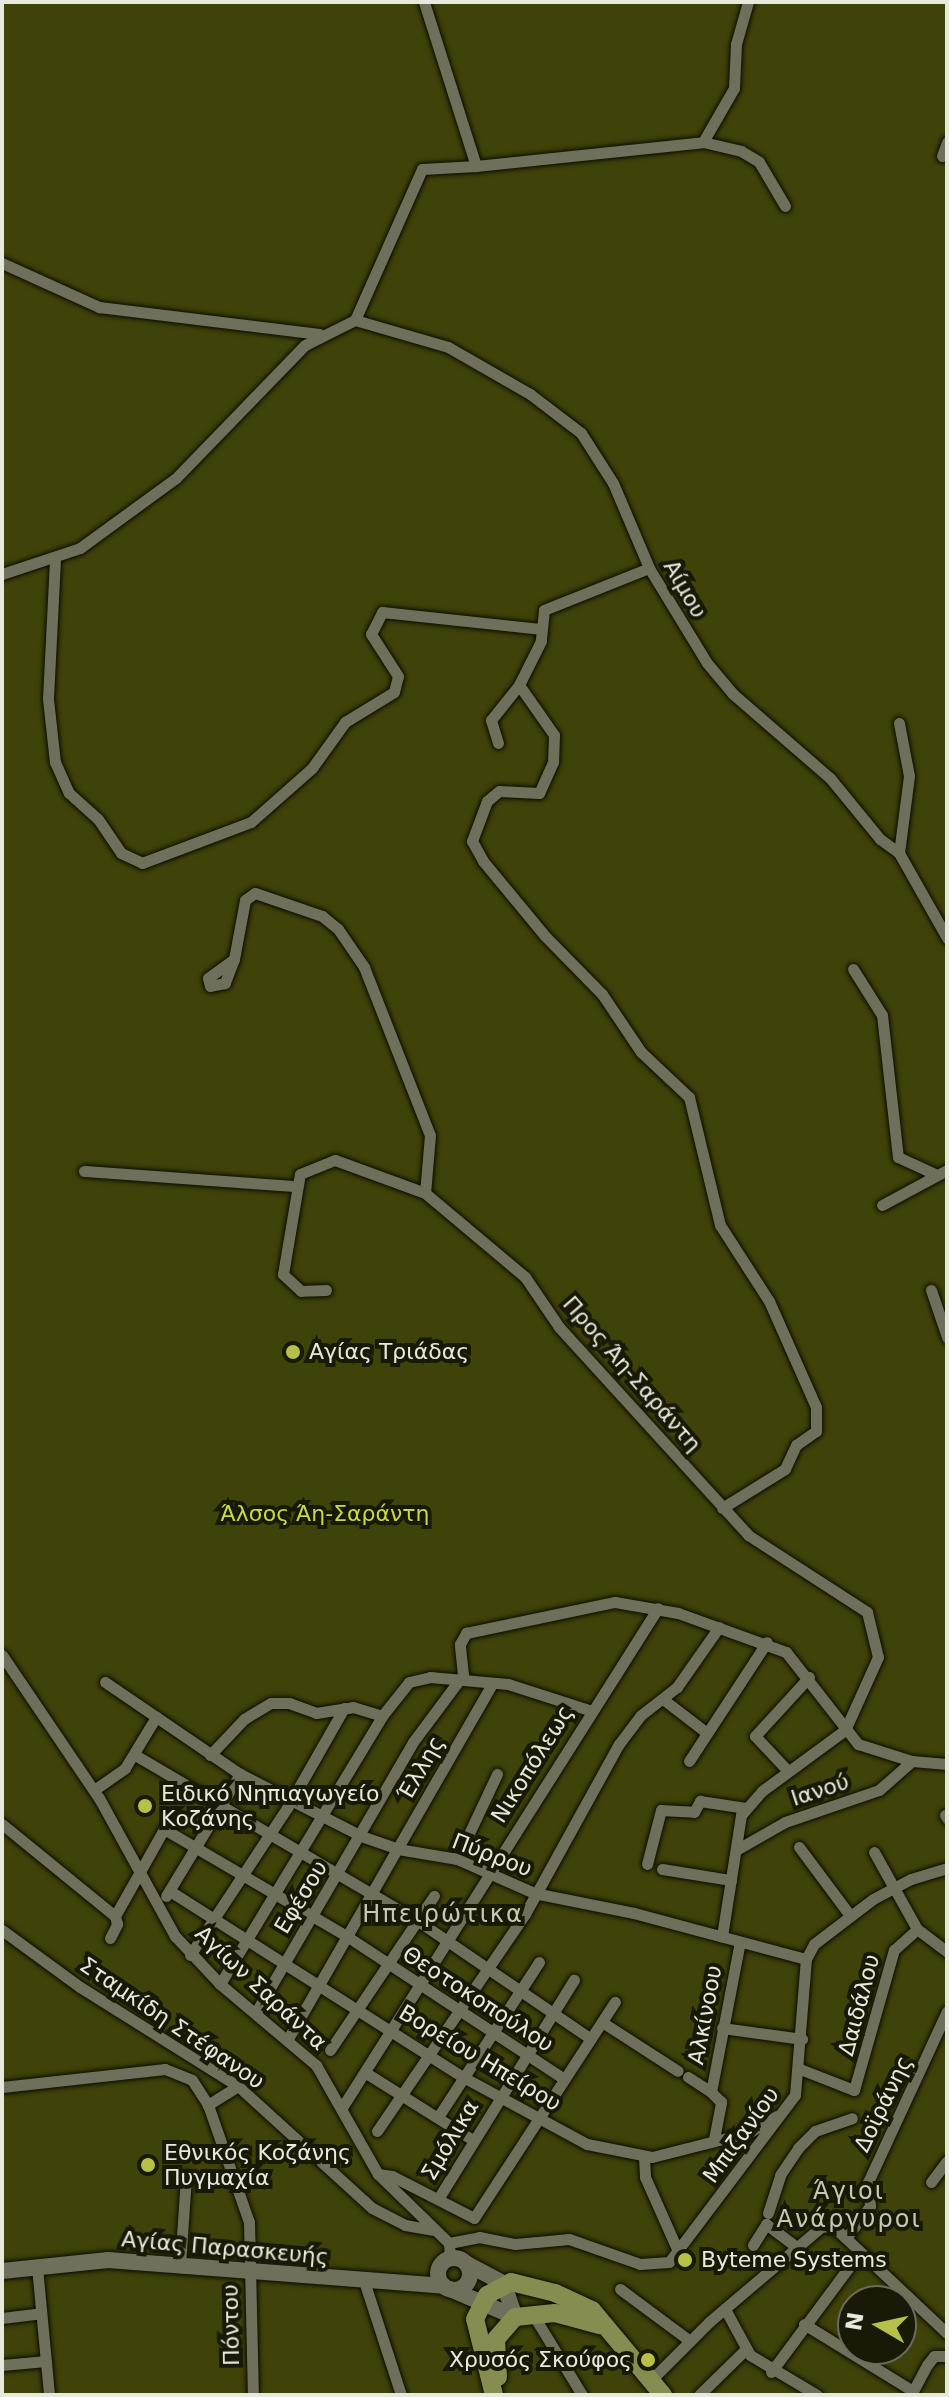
<!DOCTYPE html>
<html>
<head>
<meta charset="utf-8">
<style>
  body { margin:0 }
  #map { position:relative; width:949px; height:2397px; overflow:hidden; background:#212210; font-family:"DejaVu Sans",sans-serif }
  div>[style] { position:absolute }
  [style*='--x'] { left:calc(var(--x)*1px); top:calc(var(--y)*1px); width:calc(var(--w)*1px); rotate:calc(var(--a)*1deg) }
  .green>* { inset:0; background:#3f4209 }
  .roads { filter:drop-shadow(0 0 2px #0b0c00) drop-shadow(0 0 2px #0b0c00) }
  .street>* { height:11px; margin:-5.5px; padding:0 5.5px; transform-origin:5.5px; border-radius:5.5px; background:#6e705b }
  .secondary>* { height:16px; margin:-8px; padding:0 8px; transform-origin:8px; border-radius:8px; background:#6e705b }
  .secondary>.ring { margin:-8px; padding:0; box-sizing:content-box; background:none; border:16px solid #6e705b; border-radius:50% }
  .primary>* { height:18px; margin:-9px; padding:0 9px; transform-origin:9px; border-radius:9px; background:#878c50 }
  .dots>* { width:22px; height:22px; translate:-50% -50%; box-sizing:border-box; border:4px solid #181907; border-radius:50% }
  span { translate:-50% -50%; white-space:nowrap; text-align:center; line-height:1.15; -webkit-text-stroke:8px #181907; paint-order:stroke }
  .street-label { font-size:22px; color:#e7e9dd }
  .poi-label { font-size:22px; color:#e7e9dd }
  .left { translate:0 -50%; text-align:left }
  .right { translate:-100% -50%; text-align:right }
  .park-label { font-size:22px; color:#ccd64a }
  .neighbourhood-label { font-size:24px; color:#c6c9b2; letter-spacing:2px }
  .frame { position:absolute; inset:0; border:4px solid #e7e9dd; pointer-events:none }
  .north { position:absolute; left:837px; top:2285px; width:80px; height:80px; box-sizing:border-box; background:#181907; border:2px solid #6b6c5d; border-radius:50%; rotate:279deg; font-size:22px; font-weight:700; line-height:32px; text-align:center; color:#e7e9dd }
  .north::after { content:''; display:block; margin:auto; width:28px; height:36px; background:#b8c147; clip-path:polygon(50% 0,100% 100%,50% 72%,0 100%) }
</style>
</head>
<body>
<div id="map">
  <div class="green">
    <i style="clip-path:polygon(evenodd,2px 2px,947px 2px,947px 2395px,2px 2395px,2px 2px,853px 2301px,901px 2301px,901px 2349px,853px 2349px,853px 2301px)"></i>
  </div>
  <div class="roads">
    <div class="street">
      <i style="--x:703;--y:142;--w:39;--a:13"></i>
      <i style="--x:741;--y:151;--w:21;--a:31"></i>
      <i style="--x:759;--y:162;--w:51;--a:59.4"></i>
      <i style="--x:942;--y:156;--w:15;--a:-70"></i>
      <i style="--x:476;--y:166;--w:228;--a:-6"></i>
      <i style="--x:703;--y:142;--w:62;--a:-60.1"></i>
      <i style="--x:734;--y:88;--w:44;--a:-87.4"></i>
      <i style="--x:736;--y:44;--w:44;--a:-74.1"></i>
      <i style="--x:2;--y:263;--w:107;--a:24.4"></i>
      <i style="--x:99;--y:307;--w:222;--a:7"></i>
      <i style="--x:355;--y:320;--w:97;--a:16.2"></i>
      <i style="--x:448;--y:347;--w:95;--a:29.8"></i>
      <i style="--x:530;--y:394;--w:64;--a:37.4"></i>
      <i style="--x:581;--y:433;--w:59;--a:57.4"></i>
      <i style="--x:613;--y:483;--w:92;--a:67"></i>
      <i style="--x:649;--y:568;--w:111;--a:58.6"></i>
      <i style="--x:707;--y:663;--w:40;--a:50"></i>
      <i style="--x:733;--y:694;--w:128;--a:40.9"></i>
      <i style="--x:830;--y:778;--w:79;--a:50.7"></i>
      <i style="--x:880;--y:839;--w:24;--a:36"></i>
      <i style="--x:899;--y:853;--w:98;--a:60.5"></i>
      <i style="--x:55;--y:560;--w:139;--a:92.9"></i>
      <i style="--x:48;--y:699;--w:63;--a:83.7"></i>
      <i style="--x:55;--y:762;--w:34;--a:66"></i>
      <i style="--x:69;--y:793;--w:39;--a:42"></i>
      <i style="--x:98;--y:819;--w:41;--a:55.9"></i>
      <i style="--x:121;--y:853;--w:23;--a:25"></i>
      <i style="--x:142;--y:863;--w:116;--a:-20.6"></i>
      <i style="--x:251;--y:822;--w:81;--a:-41.5"></i>
      <i style="--x:312;--y:768;--w:57;--a:-54.3"></i>
      <i style="--x:345;--y:722;--w:57;--a:-31.5"></i>
      <i style="--x:394;--y:692;--w:16;--a:-76"></i>
      <i style="--x:398;--y:676;--w:50;--a:-122.7"></i>
      <i style="--x:371;--y:634;--w:25;--a:-63"></i>
      <i style="--x:382;--y:612;--w:159;--a:6.1"></i>
      <i style="--x:649;--y:568;--w:113;--a:158.2"></i>
      <i style="--x:544;--y:610;--w:31;--a:96"></i>
      <i style="--x:541;--y:641;--w:49;--a:116.6"></i>
      <i style="--x:519;--y:685;--w:61;--a:55"></i>
      <i style="--x:554;--y:735;--w:27;--a:92"></i>
      <i style="--x:553;--y:762;--w:34;--a:114"></i>
      <i style="--x:539;--y:793;--w:40;--a:-177.1"></i>
      <i style="--x:499;--y:791;--w:16;--a:140"></i>
      <i style="--x:487;--y:801;--w:43;--a:110.6"></i>
      <i style="--x:472;--y:841;--w:23;--a:61"></i>
      <i style="--x:483;--y:861;--w:97;--a:50.4"></i>
      <i style="--x:545;--y:936;--w:81;--a:45.5"></i>
      <i style="--x:602;--y:994;--w:70;--a:56.1"></i>
      <i style="--x:641;--y:1052;--w:66;--a:43.2"></i>
      <i style="--x:689;--y:1097;--w:132;--a:76.4"></i>
      <i style="--x:720;--y:1225;--w:90;--a:57.2"></i>
      <i style="--x:769;--y:1301;--w:116;--a:66.1"></i>
      <i style="--x:816;--y:1407;--w:24;--a:90"></i>
      <i style="--x:816;--y:1431;--w:24;--a:145"></i>
      <i style="--x:796;--y:1445;--w:26;--a:115"></i>
      <i style="--x:785;--y:1469;--w:74;--a:148.2"></i>
      <i style="--x:2;--y:574;--w:82;--a:-18.4"></i>
      <i style="--x:80;--y:548;--w:119;--a:-36.1"></i>
      <i style="--x:176;--y:478;--w:185;--a:-45.9"></i>
      <i style="--x:305;--y:345;--w:56;--a:-26.6"></i>
      <i style="--x:355;--y:320;--w:165;--a:-66.1"></i>
      <i style="--x:422;--y:169;--w:54;--a:-3.2"></i>
      <i style="--x:476;--y:166;--w:172;--a:-107.6"></i>
      <i style="--x:498;--y:743;--w:24;--a:-107"></i>
      <i style="--x:491;--y:720;--w:45;--a:-51.3"></i>
      <i style="--x:899;--y:853;--w:78;--a:-82.6"></i>
      <i style="--x:909;--y:776;--w:54;--a:-100.7"></i>
      <i style="--x:234;--y:959;--w:26;--a:111"></i>
      <i style="--x:225;--y:983;--w:15;--a:169"></i>
      <i style="--x:210;--y:986;--w:8;--a:-104"></i>
      <i style="--x:208;--y:978;--w:32;--a:-36"></i>
      <i style="--x:234;--y:959;--w:60;--a:-79.4"></i>
      <i style="--x:245;--y:900;--w:12;--a:-35"></i>
      <i style="--x:255;--y:893;--w:71;--a:18.9"></i>
      <i style="--x:322;--y:916;--w:21;--a:39"></i>
      <i style="--x:338;--y:929;--w:46;--a:55.6"></i>
      <i style="--x:364;--y:967;--w:180;--a:68.6"></i>
      <i style="--x:430;--y:1135;--w:58;--a:94.9"></i>
      <i style="--x:853;--y:969;--w:54;--a:57.8"></i>
      <i style="--x:882;--y:1015;--w:143;--a:83.6"></i>
      <i style="--x:898;--y:1157;--w:43;--a:24.8"></i>
      <i style="--x:84;--y:1171;--w:211;--a:4.1"></i>
      <i style="--x:882;--y:1205;--w:74;--a:-28.3"></i>
      <i style="--x:326;--y:1290;--w:25;--a:178"></i>
      <i style="--x:301;--y:1291;--w:25;--a:-137"></i>
      <i style="--x:283;--y:1274;--w:101;--a:-80.4"></i>
      <i style="--x:300;--y:1174;--w:38;--a:-22"></i>
      <i style="--x:335;--y:1160;--w:96;--a:20.1"></i>
      <i style="--x:425;--y:1193;--w:131;--a:40"></i>
      <i style="--x:525;--y:1277;--w:60;--a:55.8"></i>
      <i style="--x:559;--y:1327;--w:281;--a:47.7"></i>
      <i style="--x:748;--y:1535;--w:142;--a:32.9"></i>
      <i style="--x:867;--y:1612;--w:46;--a:76.3"></i>
      <i style="--x:878;--y:1657;--w:80;--a:114.3"></i>
      <i style="--x:845;--y:1730;--w:103;--a:143.7"></i>
      <i style="--x:762;--y:1791;--w:32;--a:131"></i>
      <i style="--x:741;--y:1815;--w:123;--a:98.9"></i>
      <i style="--x:931;--y:1290;--w:50;--a:71.2"></i>
      <i style="--x:2;--y:1655;--w:173;--a:55.9"></i>
      <i style="--x:99;--y:1798;--w:158;--a:61.2"></i>
      <i style="--x:175;--y:1936;--w:66;--a:46.8"></i>
      <i style="--x:220;--y:1984;--w:126;--a:40.2"></i>
      <i style="--x:316;--y:2065;--w:125;--a:60.4"></i>
      <i style="--x:378;--y:2174;--w:99;--a:44.2"></i>
      <i style="--x:449;--y:2243;--w:15;--a:86"></i>
      <i style="--x:105;--y:1682;--w:163;--a:34.3"></i>
      <i style="--x:240;--y:1774;--w:136;--a:27.1"></i>
      <i style="--x:361;--y:1836;--w:39;--a:19"></i>
      <i style="--x:398;--y:1849;--w:60;--a:9.6"></i>
      <i style="--x:457;--y:1859;--w:84;--a:23.8"></i>
      <i style="--x:534;--y:1893;--w:102;--a:11.3"></i>
      <i style="--x:634;--y:1913;--w:178;--a:15"></i>
      <i style="--x:664;--y:1700;--w:54;--a:37.5"></i>
      <i style="--x:135;--y:1755;--w:328;--a:30.4"></i>
      <i style="--x:418;--y:1921;--w:209;--a:34.3"></i>
      <i style="--x:210;--y:1755;--w:50;--a:-46.6"></i>
      <i style="--x:244;--y:1719;--w:31;--a:-31"></i>
      <i style="--x:271;--y:1703;--w:18;--a:0"></i>
      <i style="--x:289;--y:1703;--w:29;--a:20"></i>
      <i style="--x:316;--y:1713;--w:37;--a:-9"></i>
      <i style="--x:353;--y:1707;--w:30;--a:17"></i>
      <i style="--x:689;--y:1761;--w:142;--a:-56.8"></i>
      <i style="--x:788;--y:1771;--w:48;--a:-133.3"></i>
      <i style="--x:755;--y:1736;--w:80;--a:-47.5"></i>
      <i style="--x:94;--y:1790;--w:38;--a:-35"></i>
      <i style="--x:125;--y:1768;--w:60;--a:-58.7"></i>
      <i style="--x:945;--y:1815;--w:4;--a:56"></i>
      <i style="--x:2;--y:1824;--w:146;--a:39.2"></i>
      <i style="--x:799;--y:1847;--w:84;--a:53.3"></i>
      <i style="--x:736;--y:1850;--w:56;--a:-29.7"></i>
      <i style="--x:785;--y:1822;--w:99;--a:-18.8"></i>
      <i style="--x:879;--y:1790;--w:44;--a:-41.3"></i>
      <i style="--x:874;--y:1852;--w:88;--a:60.8"></i>
      <i style="--x:457;--y:1859;--w:94;--a:-64.8"></i>
      <i style="--x:647;--y:1864;--w:56;--a:-75.5"></i>
      <i style="--x:661;--y:1810;--w:33;--a:3"></i>
      <i style="--x:694;--y:1812;--w:13;--a:-61"></i>
      <i style="--x:700;--y:1801;--w:46;--a:8.8"></i>
      <i style="--x:662;--y:1869;--w:70;--a:9.1"></i>
      <i style="--x:173;--y:1893;--w:343;--a:32.4"></i>
      <i style="--x:463;--y:2077;--w:141;--a:28.4"></i>
      <i style="--x:587;--y:2144;--w:66;--a:11.3"></i>
      <i style="--x:652;--y:2157;--w:101;--a:-14.3"></i>
      <i style="--x:750;--y:2132;--w:31;--a:-31"></i>
      <i style="--x:166;--y:1896;--w:143;--a:-58.8"></i>
      <i style="--x:2;--y:1930;--w:97;--a:36.2"></i>
      <i style="--x:80;--y:1987;--w:186;--a:32.1"></i>
      <i style="--x:238;--y:2086;--w:181;--a:42.3"></i>
      <i style="--x:372;--y:2208;--w:37;--a:27"></i>
      <i style="--x:405;--y:2225;--w:28;--a:10"></i>
      <i style="--x:110;--y:1938;--w:16;--a:-63"></i>
      <i style="--x:117;--y:1924;--w:8;--a:-104"></i>
      <i style="--x:115;--y:1916;--w:100;--a:-60.6"></i>
      <i style="--x:164;--y:1829;--w:213;--a:30.4"></i>
      <i style="--x:348;--y:1937;--w:258;--a:33.3"></i>
      <i style="--x:190;--y:1955;--w:176;--a:-56.6"></i>
      <i style="--x:287;--y:1808;--w:115;--a:-60.3"></i>
      <i style="--x:220;--y:1984;--w:313;--a:-58.8"></i>
      <i style="--x:382;--y:1716;--w:43;--a:-51.5"></i>
      <i style="--x:409;--y:1682;--w:22;--a:-13"></i>
      <i style="--x:430;--y:1677;--w:78;--a:5.1"></i>
      <i style="--x:508;--y:1684;--w:85;--a:17.8"></i>
      <i style="--x:256;--y:2012;--w:312;--a:-59.8"></i>
      <i style="--x:413;--y:1742;--w:84;--a:-53.3"></i>
      <i style="--x:463;--y:1675;--w:31;--a:-96"></i>
      <i style="--x:460;--y:1644;--w:13;--a:-61"></i>
      <i style="--x:466;--y:1633;--w:152;--a:-11.8"></i>
      <i style="--x:615;--y:1602;--w:64;--a:9.9"></i>
      <i style="--x:678;--y:1613;--w:115;--a:19.9"></i>
      <i style="--x:786;--y:1652;--w:117;--a:52"></i>
      <i style="--x:858;--y:1744;--w:57;--a:17.5"></i>
      <i style="--x:912;--y:1761;--w:35;--a:5"></i>
      <i style="--x:602;--y:2022;--w:90;--a:32.8"></i>
      <i style="--x:722;--y:2028;--w:81;--a:7.8"></i>
      <i style="--x:289;--y:2037;--w:407;--a:-60.1"></i>
      <i style="--x:330;--y:2050;--w:186;--a:-56"></i>
      <i style="--x:800;--y:2069;--w:58;--a:21.3"></i>
      <i style="--x:854;--y:2090;--w:146;--a:-74.1"></i>
      <i style="--x:894;--y:1950;--w:31;--a:-42"></i>
      <i style="--x:917;--y:1929;--w:38;--a:37"></i>
      <i style="--x:366;--y:2073;--w:126;--a:32.1"></i>
      <i style="--x:688;--y:2077;--w:27;--a:33"></i>
      <i style="--x:238;--y:2086;--w:36;--a:148"></i>
      <i style="--x:208;--y:2105;--w:124;--a:70.7"></i>
      <i style="--x:249;--y:2222;--w:173;--a:88.7"></i>
      <i style="--x:2;--y:2087;--w:164;--a:-6.3"></i>
      <i style="--x:165;--y:2069;--w:29;--a:22"></i>
      <i style="--x:192;--y:2080;--w:30;--a:57"></i>
      <i style="--x:343;--y:2106;--w:589;--a:-57.69"></i>
      <i style="--x:438;--y:2117;--w:185;--a:-56.9"></i>
      <i style="--x:377;--y:2131;--w:263;--a:-55.7"></i>
      <i style="--x:525;--y:1914;--w:194;--a:-61.1"></i>
      <i style="--x:619;--y:1744;--w:36;--a:-53"></i>
      <i style="--x:641;--y:1715;--w:46;--a:-37.9"></i>
      <i style="--x:677;--y:1687;--w:73;--a:-55"></i>
      <i style="--x:714;--y:2139;--w:38;--a:-79"></i>
      <i style="--x:721;--y:2102;--w:14;--a:-135"></i>
      <i style="--x:711;--y:2092;--w:153;--a:-79.1"></i>
      <i style="--x:644;--y:2157;--w:20;--a:87"></i>
      <i style="--x:645;--y:2177;--w:81;--a:66"></i>
      <i style="--x:378;--y:2174;--w:14;--a:8"></i>
      <i style="--x:392;--y:2176;--w:92;--a:27.1"></i>
      <i style="--x:474;--y:2218;--w:258;--a:-56.9"></i>
      <i style="--x:931;--y:2182;--w:26;--a:-53"></i>
      <i style="--x:438;--y:2199;--w:258;--a:-58.2"></i>
      <i style="--x:768;--y:2213;--w:40;--a:-72"></i>
      <i style="--x:780;--y:2175;--w:32;--a:-56"></i>
      <i style="--x:798;--y:2148;--w:24;--a:-45"></i>
      <i style="--x:815;--y:2131;--w:39;--a:-19"></i>
      <i style="--x:846;--y:2238;--w:40;--a:-53"></i>
      <i style="--x:870;--y:2206;--w:24;--a:-95"></i>
      <i style="--x:868;--y:2182;--w:188;--a:-65.2"></i>
      <i style="--x:449;--y:2243;--w:31;--a:-11"></i>
      <i style="--x:479;--y:2237;--w:37;--a:11"></i>
      <i style="--x:515;--y:2244;--w:54;--a:-5.3"></i>
      <i style="--x:569;--y:2239;--w:75;--a:19.4"></i>
      <i style="--x:640;--y:2264;--w:29;--a:-4"></i>
      <i style="--x:669;--y:2262;--w:209;--a:-53"></i>
      <i style="--x:795;--y:2095;--w:136;--a:-85.4"></i>
      <i style="--x:806;--y:1959;--w:17;--a:-62"></i>
      <i style="--x:814;--y:1944;--w:74;--a:-37.3"></i>
      <i style="--x:873;--y:1899;--w:43;--a:-27.8"></i>
      <i style="--x:911;--y:1879;--w:38;--a:-17"></i>
      <i style="--x:753;--y:2245;--w:25;--a:-58"></i>
      <i style="--x:766;--y:2224;--w:38;--a:37"></i>
      <i style="--x:180;--y:2265;--w:89;--a:-86.1"></i>
      <i style="--x:37;--y:2267;--w:129;--a:84.6"></i>
      <i style="--x:364;--y:2281;--w:120;--a:72"></i>
      <i style="--x:620;--y:2289;--w:87;--a:36.6"></i>
      <i style="--x:725;--y:2309;--w:52;--a:61.5"></i>
      <i style="--x:750;--y:2355;--w:78;--a:30.8"></i>
      <i style="--x:532;--y:2313;--w:96;--a:58.6"></i>
      <i style="--x:2;--y:2318;--w:39;--a:-7"></i>
      <i style="--x:804;--y:2324;--w:128;--a:31.6"></i>
      <i style="--x:2;--y:2365;--w:44;--a:-5.2"></i>
      <i style="--x:771;--y:2372;--w:149;--a:-53.4"></i>
      <i style="--x:651;--y:2380;--w:82;--a:-45"></i>
      <i style="--x:709;--y:2322;--w:148;--a:-40.3"></i>
      <i style="--x:822;--y:2226;--w:13;--a:9"></i>
      <i style="--x:835;--y:2228;--w:154;--a:43.2"></i>
      <i style="--x:699;--y:2395;--w:64;--a:-44.4"></i>
      <i style="--x:911;--y:2395;--w:34;--a:-62"></i>
      <i style="--x:927;--y:2365;--w:11;--a:-52"></i>
      <i style="--x:934;--y:2356;--w:13;--a:0"></i>
    </div>
    <div class="secondary">
      <i class="ring" style="left:438px;top:2258px;width:16px;height:16px"></i>
      <i style="--x:2;--y:2271;--w:107;--a:-5.9"></i>
      <i style="--x:108;--y:2260;--w:337;--a:4.4"></i>
      <i style="--x:450;--y:2289;--w:71;--a:23.3"></i>
      <i style="--x:515;--y:2317;--w:36;--a:-109"></i>
      <i style="--x:503;--y:2283;--w:41;--a:-152.2"></i>
    </div>
    <div class="primary">
      <i style="--x:498;--y:2377;--w:38;--a:-93"></i>
      <i style="--x:496;--y:2339;--w:29;--a:-49"></i>
      <i style="--x:515;--y:2317;--w:40;--a:-5.7"></i>
      <i style="--x:555;--y:2313;--w:46;--a:15.3"></i>
      <i style="--x:494;--y:2395;--w:78;--a:-104"></i>
      <i style="--x:475;--y:2319;--w:27;--a:-63"></i>
      <i style="--x:487;--y:2295;--w:27;--a:-28"></i>
      <i style="--x:511;--y:2282;--w:45;--a:14"></i>
      <i style="--x:555;--y:2293;--w:41;--a:24.7"></i>
      <i style="--x:592;--y:2310;--w:111;--a:50.1"></i>
    </div>
  </div>
  <div class="dots">
    <i style="left:293px;top:1352px;background:#b8c147"></i>
    <i style="left:145px;top:1806px;background:#b8c147"></i>
    <i style="left:148px;top:2165px;background:#b8c147"></i>
    <i style="left:685px;top:2260px;background:#b8c147"></i>
    <i style="left:648px;top:2360px;background:#b8c147"></i>
  </div>
  <div class="street-label">
    <span style="left:685px;top:589px;rotate:60deg">Αίμου</span>
    <span style="left:632px;top:1374px;rotate:49deg">Προς Άη-Σαράντη</span>
    <span style="left:532px;top:1764px;rotate:-58deg">Νικοπόλεως</span>
    <span style="left:421px;top:1768px;rotate:-60deg">Έλλης</span>
    <span style="left:820px;top:1790px;rotate:-18deg">Ιανού</span>
    <span style="left:492px;top:1855px;rotate:21deg">Πύρρου</span>
    <span style="left:301px;top:1897px;rotate:-59deg">Εφέσου</span>
    <span style="left:261px;top:1988px;rotate:43deg">Αγίων Σαράντα</span>
    <span style="left:478px;top:1999px;rotate:33deg">Θεοτοκοπούλου</span>
    <span style="left:859px;top:2005px;rotate:-75deg">Δαιδάλου</span>
    <span style="left:705px;top:2015px;rotate:-79deg">Αλκίνοου</span>
    <span style="left:172px;top:2023px;rotate:34deg">Σταμκίδη Στέφανου</span>
    <span style="left:480px;top:2058px;rotate:31deg">Βορείου Ηπείρου</span>
    <span style="left:883px;top:2104px;rotate:-64deg">Δοϊράνης</span>
    <span style="left:741px;top:2135px;rotate:-54deg">Μπιζανίου</span>
    <span style="left:450px;top:2140px;rotate:-59deg">Σμόλικα</span>
    <span style="left:225px;top:2248px;rotate:5deg">Αγίας Παρασκευής</span>
    <span style="left:231px;top:2325px;rotate:-91deg">Πόντου</span>
  </div>
  <div class="poi-label">
    <span class="left" style="left:309px;top:1352px">Αγίας Τριάδας</span>
    <span class="left" style="left:161px;top:1806px">Ειδικό Νηπιαγωγείο<br>Κοζάνης</span>
    <span class="left" style="left:164px;top:2165px">Εθνικός Κοζάνης<br>Πυγμαχία</span>
    <span class="left" style="left:701px;top:2260px">Byteme Systems</span>
    <span class="right" style="left:632px;top:2360px">Χρυσός Σκούφος</span>
  </div>
  <div class="park-label">
    <span style="left:325px;top:1514px">Άλσος Άη-Σαράντη</span>
  </div>
  <div class="neighbourhood-label">
    <span style="left:443px;top:1915px">Ηπειρώτικα</span>
    <span style="left:849px;top:2206px">Άγιοι<br>Ανάργυροι</span>
  </div>
  <div class="frame"></div>
  <div class="north">N</div>
</div>
</body>
</html>
